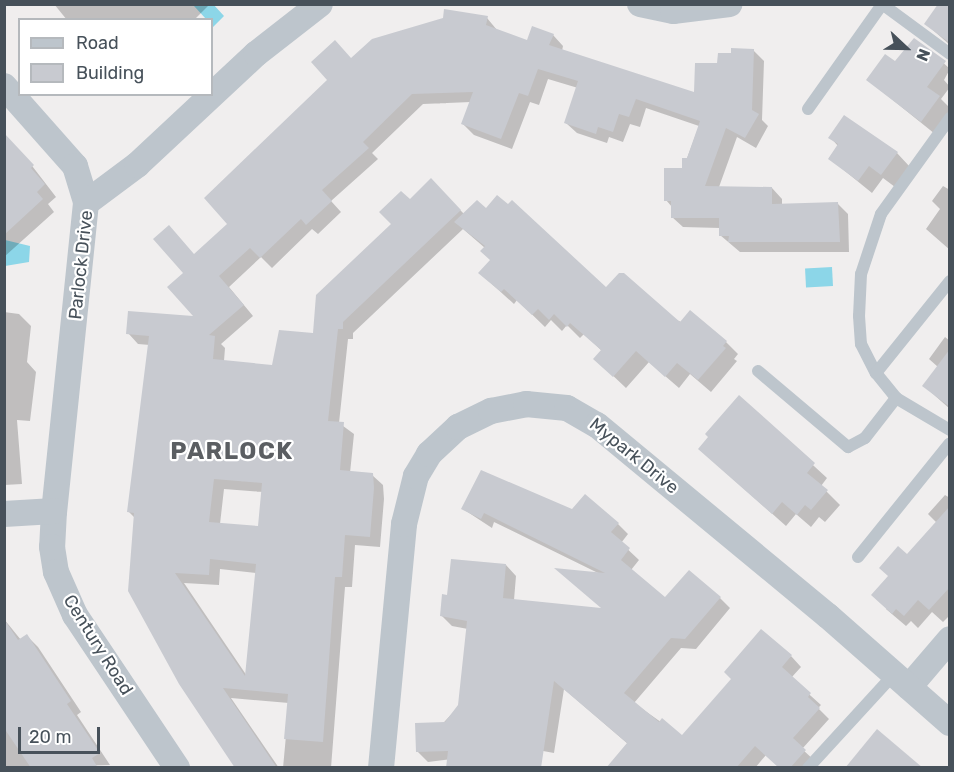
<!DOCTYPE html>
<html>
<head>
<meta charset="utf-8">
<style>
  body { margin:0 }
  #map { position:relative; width:954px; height:772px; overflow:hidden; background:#f0eeee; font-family:Rubik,sans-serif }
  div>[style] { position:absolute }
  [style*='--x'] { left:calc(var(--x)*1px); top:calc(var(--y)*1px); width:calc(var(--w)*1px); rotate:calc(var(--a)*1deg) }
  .water>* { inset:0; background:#8cd6e8; transform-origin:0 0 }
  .shadow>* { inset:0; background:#0003 }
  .building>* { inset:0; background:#c8cad0 }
  .lane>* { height:12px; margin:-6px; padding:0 6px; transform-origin:6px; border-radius:6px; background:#bdc5cc }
  .street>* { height:26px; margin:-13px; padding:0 13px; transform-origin:13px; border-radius:13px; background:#bdc5cc }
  span { translate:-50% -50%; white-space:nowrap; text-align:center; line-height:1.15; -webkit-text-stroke:4.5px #fff; paint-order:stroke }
  .street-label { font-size:18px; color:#47515a }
  .district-label { font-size:24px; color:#5b5e62; font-weight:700; letter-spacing:1.5px }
  .frame { position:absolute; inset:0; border:6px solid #47515a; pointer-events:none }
  .legend { position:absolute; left:18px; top:18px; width:195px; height:78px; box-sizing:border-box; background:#fff; border:2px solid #b5b9bd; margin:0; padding:8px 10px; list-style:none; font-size:18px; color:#47515a }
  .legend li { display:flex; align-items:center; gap:12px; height:30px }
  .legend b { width:30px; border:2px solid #b5b9bd }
  .north { position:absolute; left:876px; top:18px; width:60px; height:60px; -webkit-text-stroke:4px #fff; paint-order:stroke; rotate:112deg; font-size:16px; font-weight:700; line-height:24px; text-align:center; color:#47515a }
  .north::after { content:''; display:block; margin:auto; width:21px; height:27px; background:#47515a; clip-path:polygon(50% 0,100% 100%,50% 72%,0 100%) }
  .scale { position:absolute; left:18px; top:727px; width:82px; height:27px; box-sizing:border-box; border:3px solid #47515a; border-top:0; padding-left:8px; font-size:18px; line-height:21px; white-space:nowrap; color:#47515a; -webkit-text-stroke:4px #fff; paint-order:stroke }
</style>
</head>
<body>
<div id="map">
  <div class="water">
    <i style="clip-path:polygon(213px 4px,224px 16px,212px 28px,212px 20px,206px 19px,194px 6px)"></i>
    <i style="clip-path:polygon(5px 240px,30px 246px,29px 262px,5px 266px)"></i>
    <i style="left:832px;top:267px;width:19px;height:27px;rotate:87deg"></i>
  </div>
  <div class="shadow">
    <i style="clip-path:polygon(54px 4px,210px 4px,194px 20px,67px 20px)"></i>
    <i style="clip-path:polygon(950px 4px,950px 45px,926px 24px)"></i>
    <i style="clip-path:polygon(evenodd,487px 18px,497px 30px,528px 42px,553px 35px,563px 46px,562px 51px,695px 94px,719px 65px,733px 54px,753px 50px,764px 61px,762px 120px,768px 126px,756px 148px,737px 137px,719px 187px,772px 188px,782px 199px,782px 206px,837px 203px,848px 214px,849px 252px,740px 252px,720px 235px,720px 228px,683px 227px,672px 217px,672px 207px,666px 200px,683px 169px,699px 126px,646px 108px,640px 127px,630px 124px,623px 142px,609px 137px,607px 143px,577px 133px,566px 123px,578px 88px,548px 79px,539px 105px,530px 102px,512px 149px,474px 135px,463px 124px,471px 102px,423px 104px,372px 153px,378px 159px,331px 201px,341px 212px,318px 234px,312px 229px,272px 268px,261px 257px,229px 287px,253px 316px,221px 344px,225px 348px,224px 361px,273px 367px,314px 335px,410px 201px,431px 180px,464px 214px,607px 289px,726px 342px,738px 354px,734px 359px,737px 361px,711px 392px,690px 374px,679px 388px,649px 362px,626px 388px,608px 371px,602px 351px,584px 334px,580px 338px,567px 325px,562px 331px,551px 320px,545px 327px,517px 300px,514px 304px,493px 285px,480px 273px,491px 260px,485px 248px,463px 229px,353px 333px,353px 339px,348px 339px,339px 423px,354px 434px,350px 473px,372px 475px,383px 485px,384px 499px,380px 547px,355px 545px,352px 587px,345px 587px,331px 768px,283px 768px,289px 703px,231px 698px,279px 768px,237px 768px,135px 518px,129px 512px,150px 345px,138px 344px,128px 333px,197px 318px,185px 273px,195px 255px,230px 224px,351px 59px,487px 18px,224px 489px,263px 492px,259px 528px,220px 524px,224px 489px,487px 18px,220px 569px,256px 573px,247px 676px,184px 583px,219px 585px,220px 569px)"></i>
    <i style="clip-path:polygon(937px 57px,950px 69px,944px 80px,950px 87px,941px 99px,950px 108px,950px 114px,935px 134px,868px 80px,895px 63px)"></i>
    <i style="clip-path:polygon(830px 137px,897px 153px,910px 167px,895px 187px,883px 178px,872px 193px,829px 158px,838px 146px)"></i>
    <i style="clip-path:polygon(4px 156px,26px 158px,56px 197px,48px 204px,54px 212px,4px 257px)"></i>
    <i style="clip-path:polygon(943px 186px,950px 190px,950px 250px,926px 229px,940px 209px,932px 201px)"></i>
    <i style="clip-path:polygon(4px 312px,19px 314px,31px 326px,27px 362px,36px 372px,30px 421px,17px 420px,22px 484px,4px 485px)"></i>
    <i style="clip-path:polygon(945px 337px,950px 341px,950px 409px,924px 386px,938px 367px,929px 359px)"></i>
    <i style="clip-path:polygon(739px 397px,827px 478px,821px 486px,840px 505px,825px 522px,819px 517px,811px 527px,796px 514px,786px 526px,714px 462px)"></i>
    <i style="clip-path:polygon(945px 495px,950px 498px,950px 615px,943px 622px,932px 612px,918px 628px,911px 621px,906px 626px,886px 609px,907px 556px,937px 523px,928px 514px)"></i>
    <i style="clip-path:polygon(463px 509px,573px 511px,618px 524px,628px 534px,621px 543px,639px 560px,631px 570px,665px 599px,720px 598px,730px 608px,696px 649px,681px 648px,634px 703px,682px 737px,791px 656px,801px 667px,791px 678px,821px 705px,818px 708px,829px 719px,802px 749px,815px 761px,809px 768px,780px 768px,766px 755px,755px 768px,608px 768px,628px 744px,564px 689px,554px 753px,532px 749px,428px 762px,417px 751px,460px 705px,468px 629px,452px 626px,441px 615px,448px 596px,506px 565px,516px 576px,514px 600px,603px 609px,598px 573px,494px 522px,492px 528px)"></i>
    <i style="clip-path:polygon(4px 619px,21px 640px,27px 636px,38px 647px,81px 712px,77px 715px,110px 765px,4px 768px)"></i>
  </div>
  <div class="building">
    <i style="clip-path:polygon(938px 4px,950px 4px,950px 43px,924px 24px)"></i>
    <i style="clip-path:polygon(evenodd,444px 9px,488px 16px,486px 25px,527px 40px,532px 26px,554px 34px,549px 45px,694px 92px,695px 63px,717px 63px,718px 53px,731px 53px,731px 48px,754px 49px,752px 110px,759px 114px,745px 138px,726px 128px,705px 186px,772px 187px,772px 204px,838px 202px,840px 242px,728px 242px,729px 236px,719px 236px,719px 218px,671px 218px,671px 201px,664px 201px,664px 168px,682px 168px,682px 158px,687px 158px,700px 121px,636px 99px,629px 117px,619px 114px,613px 132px,598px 127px,596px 134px,564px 123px,578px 81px,538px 69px,528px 96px,519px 93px,501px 139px,461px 124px,473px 92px,412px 94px,363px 142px,369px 148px,322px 190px,332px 201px,306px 225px,301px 219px,260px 258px,250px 248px,219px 276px,244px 305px,209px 335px,215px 336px,213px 359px,272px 365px,279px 330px,313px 333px,316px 295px,391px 224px,379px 212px,401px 191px,410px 199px,431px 178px,461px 210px,343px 322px,343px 329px,338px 329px,328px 421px,344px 422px,340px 470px,373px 473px,374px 488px,370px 537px,345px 535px,342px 577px,335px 577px,323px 742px,284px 739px,288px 694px,223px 688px,277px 768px,235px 768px,179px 684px,128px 591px,134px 513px,127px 512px,149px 336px,126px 334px,128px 311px,193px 316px,167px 287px,183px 273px,153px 239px,169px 225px,194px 254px,227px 224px,204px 198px,327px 80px,311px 62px,335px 40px,351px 58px,372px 39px,443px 18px,444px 9px,214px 479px,262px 483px,258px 526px,209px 522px,214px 479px,444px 9px,210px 559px,256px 564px,245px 676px,175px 573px,209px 575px,210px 559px)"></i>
    <i style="clip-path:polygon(914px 38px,946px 61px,927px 87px,940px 96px,921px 122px,866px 80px,885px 54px,895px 61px)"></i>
    <i style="clip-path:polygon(844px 115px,898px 152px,881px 175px,869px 166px,858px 181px,828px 159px,838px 144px,828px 138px)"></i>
    <i style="clip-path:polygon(4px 133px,34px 165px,31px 168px,45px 184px,37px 192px,43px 199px,4px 235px)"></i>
    <i style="clip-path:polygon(497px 195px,508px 204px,512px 200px,606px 287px,619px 273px,624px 273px,680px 322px,690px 310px,727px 341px,723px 346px,726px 348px,698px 380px,677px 363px,665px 377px,636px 351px,613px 377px,593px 359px,601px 350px,570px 323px,567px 327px,554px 314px,549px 320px,538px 309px,532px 315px,504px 289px,501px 292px,478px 273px,490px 260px,480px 251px,485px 246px,454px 222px,477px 200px,486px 208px)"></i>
    <i style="clip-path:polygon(950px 349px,950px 407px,922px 386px)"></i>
    <i style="clip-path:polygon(739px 395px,815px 463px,807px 473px,828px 490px,811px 510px,805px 505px,797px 515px,782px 502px,772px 514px,698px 449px,708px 437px,705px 434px)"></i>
    <i style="clip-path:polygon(481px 470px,572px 509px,585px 494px,619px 523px,611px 532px,630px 548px,621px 560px,665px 597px,689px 570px,721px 597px,685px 639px,671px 638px,624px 693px,659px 722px,662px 718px,682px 735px,731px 679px,724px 672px,761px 629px,792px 655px,782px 667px,811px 693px,808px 697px,820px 708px,793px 738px,806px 750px,790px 768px,779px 768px,755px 746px,736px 768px,606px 768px,627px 743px,554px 681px,541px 768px,446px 768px,448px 751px,416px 752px,415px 723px,445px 722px,458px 705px,467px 621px,440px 616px,442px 594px,447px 595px,451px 559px,506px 564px,503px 598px,601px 608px,554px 568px,605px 573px,484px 513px,481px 519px,461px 509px)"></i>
    <i style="clip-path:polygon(950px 506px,950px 587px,929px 610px,918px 600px,904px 616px,896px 609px,892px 614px,871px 595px,888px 576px,879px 568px,898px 546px,907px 554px)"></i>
    <i style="clip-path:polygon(4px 619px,18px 640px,27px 634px,71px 701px,67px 704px,100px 753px,92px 758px,98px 768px,31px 768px,4px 728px)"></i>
    <i style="clip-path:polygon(877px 729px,923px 768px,845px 768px)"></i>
  </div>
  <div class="lane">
    <i style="--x:882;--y:4;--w:84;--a:36.3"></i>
    <i style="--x:808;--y:109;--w:126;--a:-54.7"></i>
    <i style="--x:950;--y:118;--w:118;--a:125.7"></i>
    <i style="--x:881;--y:214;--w:63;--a:108.4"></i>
    <i style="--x:861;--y:274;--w:42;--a:92.7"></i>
    <i style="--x:859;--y:316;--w:28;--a:86"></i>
    <i style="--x:861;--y:344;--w:33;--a:63"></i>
    <i style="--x:876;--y:373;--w:32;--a:51"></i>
    <i style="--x:896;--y:398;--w:63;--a:30.7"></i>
    <i style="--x:758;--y:371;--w:118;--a:40.2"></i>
    <i style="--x:848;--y:447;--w:19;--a:-28"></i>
    <i style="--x:865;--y:438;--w:51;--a:-52.2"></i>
    <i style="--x:876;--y:373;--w:118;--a:-51.2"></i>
    <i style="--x:858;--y:557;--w:146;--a:-51.1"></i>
    <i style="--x:808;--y:768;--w:127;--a:-47.5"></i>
  </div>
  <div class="street">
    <i style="--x:640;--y:4;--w:34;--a:12"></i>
    <i style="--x:673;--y:11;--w:57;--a:-7"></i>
    <i style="--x:4;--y:86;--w:107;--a:48.4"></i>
    <i style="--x:75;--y:166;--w:39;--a:73"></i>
    <i style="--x:86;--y:203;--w:310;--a:95.9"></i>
    <i style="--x:54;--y:511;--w:36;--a:93"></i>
    <i style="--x:52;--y:547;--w:25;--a:81"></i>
    <i style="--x:56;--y:572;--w:47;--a:66.2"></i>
    <i style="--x:75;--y:615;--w:184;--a:56.3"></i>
    <i style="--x:86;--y:203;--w:64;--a:-36.7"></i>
    <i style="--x:137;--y:165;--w:163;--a:-43"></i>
    <i style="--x:256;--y:54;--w:81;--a:-38"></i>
    <i style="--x:4;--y:514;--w:50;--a:-3.4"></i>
    <i style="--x:909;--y:687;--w:63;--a:-49.5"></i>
    <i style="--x:381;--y:768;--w:245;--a:-84.6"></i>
    <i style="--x:404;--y:524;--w:49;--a:-76"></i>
    <i style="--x:416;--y:476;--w:26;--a:-59"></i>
    <i style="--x:429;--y:454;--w:40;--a:-43"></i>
    <i style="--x:458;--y:427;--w:37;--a:-26"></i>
    <i style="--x:491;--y:411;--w:36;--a:-11"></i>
    <i style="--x:526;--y:404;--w:41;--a:5.6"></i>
    <i style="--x:567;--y:408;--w:34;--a:30"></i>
    <i style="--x:597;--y:425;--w:300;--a:39.6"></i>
    <i style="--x:828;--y:616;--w:162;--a:41.3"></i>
  </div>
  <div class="street-label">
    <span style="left:81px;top:265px;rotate:-84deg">Parlock Drive</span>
    <span style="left:634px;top:456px;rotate:39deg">Mypark Drive</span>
    <span style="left:98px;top:645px;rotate:58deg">Century Road</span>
  </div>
  <div class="district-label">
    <span style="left:232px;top:452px">PARLOCK</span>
  </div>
  <div class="frame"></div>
  <ul class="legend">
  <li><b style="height:8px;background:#bdc5cc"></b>Road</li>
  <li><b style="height:16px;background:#c8cad0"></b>Building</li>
  </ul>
  <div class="north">N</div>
  <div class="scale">20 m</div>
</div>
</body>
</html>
